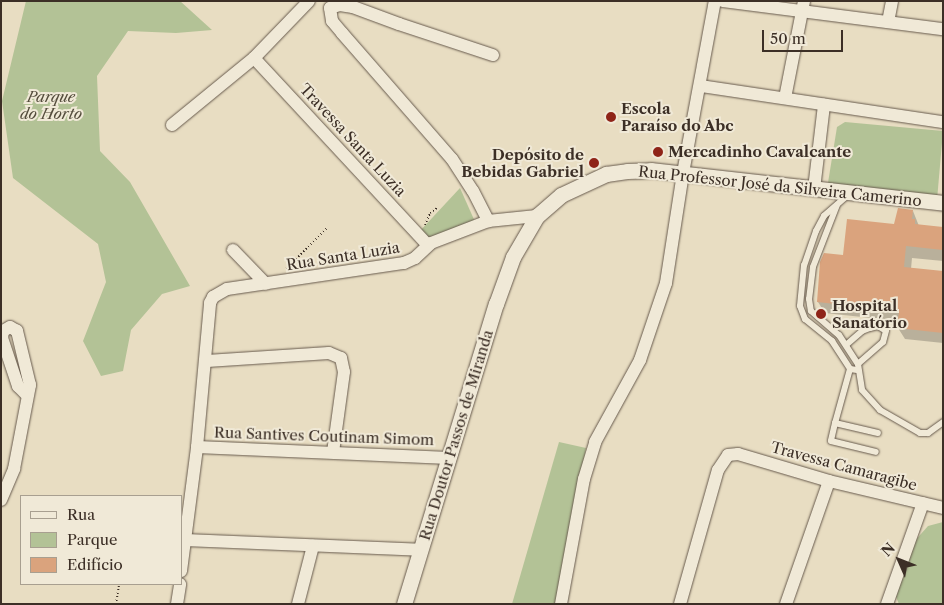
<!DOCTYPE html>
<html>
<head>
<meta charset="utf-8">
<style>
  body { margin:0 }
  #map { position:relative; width:944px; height:605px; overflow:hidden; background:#e8ddc2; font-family:"Libre Caslon Text",serif }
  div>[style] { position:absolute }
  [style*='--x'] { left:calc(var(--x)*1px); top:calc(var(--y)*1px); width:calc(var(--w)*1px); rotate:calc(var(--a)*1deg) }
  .green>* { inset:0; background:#b3c296 }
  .shadow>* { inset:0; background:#0003 }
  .building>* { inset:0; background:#daa37d }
  .path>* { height:2px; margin-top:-1px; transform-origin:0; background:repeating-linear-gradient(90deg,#3c2f26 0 1px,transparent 0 3.5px) }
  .roads { filter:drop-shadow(0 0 1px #675a4d) drop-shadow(0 0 1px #675a4d) }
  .service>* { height:6px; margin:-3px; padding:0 3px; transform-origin:3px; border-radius:3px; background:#f0e9d7 }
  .minor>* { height:12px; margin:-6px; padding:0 6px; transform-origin:6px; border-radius:6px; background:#f0e9d7 }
  .tertiary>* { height:15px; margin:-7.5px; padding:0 7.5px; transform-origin:7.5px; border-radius:7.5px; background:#f0e9d7 }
  .dots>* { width:14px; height:14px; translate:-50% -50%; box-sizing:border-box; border:2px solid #f0e9d7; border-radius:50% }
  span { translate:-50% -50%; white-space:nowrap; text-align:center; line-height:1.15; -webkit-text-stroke:4px #f0e9d7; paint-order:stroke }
  .park-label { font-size:15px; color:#544c3c; font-style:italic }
  .poi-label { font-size:15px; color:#3c2f26; font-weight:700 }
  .left { translate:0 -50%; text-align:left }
  .right { translate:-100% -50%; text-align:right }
  .street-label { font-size:15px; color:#3c2f26 }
  .frame { position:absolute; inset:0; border:2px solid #3c2f26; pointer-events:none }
  .legend { position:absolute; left:20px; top:495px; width:162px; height:90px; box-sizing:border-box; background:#f0e9d7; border:1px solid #a89f90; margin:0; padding:6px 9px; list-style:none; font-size:15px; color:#3c2f26 }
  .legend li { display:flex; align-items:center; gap:10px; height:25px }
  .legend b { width:25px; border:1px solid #a89f90 }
  .north { position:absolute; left:874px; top:535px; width:50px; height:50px; -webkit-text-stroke:4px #f0e9d7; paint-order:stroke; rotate:314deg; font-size:14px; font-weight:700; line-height:20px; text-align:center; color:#3c2f26 }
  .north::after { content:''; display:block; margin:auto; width:18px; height:22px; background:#3c2f26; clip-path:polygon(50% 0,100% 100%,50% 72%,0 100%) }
  .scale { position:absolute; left:762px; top:30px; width:81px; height:22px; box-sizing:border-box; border:2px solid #3c2f26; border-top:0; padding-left:6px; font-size:15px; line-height:18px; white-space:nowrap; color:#3c2f26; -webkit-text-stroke:4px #f0e9d7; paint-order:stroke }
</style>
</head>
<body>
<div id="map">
  <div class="green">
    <i style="clip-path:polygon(26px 1px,180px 1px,212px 30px,176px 33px,128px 31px,97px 76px,100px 151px,130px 182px,190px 286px,162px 294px,131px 330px,123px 371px,101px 376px,83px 341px,106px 282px,98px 244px,13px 178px,2px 101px)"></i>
    <i style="clip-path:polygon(845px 122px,943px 131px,937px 200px,827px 189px,837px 127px)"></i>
    <i style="clip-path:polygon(460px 188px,476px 224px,425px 241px,419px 232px)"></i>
    <i style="clip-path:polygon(559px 442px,586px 448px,558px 604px,512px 604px)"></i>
    <i style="clip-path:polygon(943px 522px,943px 604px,899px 604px,896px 597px,913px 543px,928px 526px)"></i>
  </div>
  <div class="shadow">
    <i style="clip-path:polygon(913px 211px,919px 226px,943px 228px,943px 261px,912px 258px,911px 269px,943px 272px,943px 343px,905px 339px,898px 328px,899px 321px,825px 313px,818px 302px,844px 256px,895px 225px)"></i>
  </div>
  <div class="building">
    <i style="clip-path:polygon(898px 208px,913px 210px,912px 219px,915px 219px,915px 224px,943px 227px,943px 250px,906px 246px,904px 267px,943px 271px,943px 333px,897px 328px,899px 311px,817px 302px,820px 262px,824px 253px,843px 255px,847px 219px,894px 224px)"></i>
  </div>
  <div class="path">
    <i style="--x:425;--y:225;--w:13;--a:-67"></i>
    <i style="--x:430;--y:213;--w:9;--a:-36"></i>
    <i style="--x:286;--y:269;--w:59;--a:-45"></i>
    <i style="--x:116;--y:604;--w:20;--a:-81"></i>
  </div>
  <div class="roads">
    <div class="service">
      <i style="--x:849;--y:194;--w:33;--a:139"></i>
      <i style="--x:824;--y:216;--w:17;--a:118"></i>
      <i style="--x:816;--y:231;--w:36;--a:109"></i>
      <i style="--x:804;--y:265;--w:41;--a:95.6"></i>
      <i style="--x:800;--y:306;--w:14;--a:69"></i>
      <i style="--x:805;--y:319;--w:35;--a:39"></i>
      <i style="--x:832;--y:341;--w:33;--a:57"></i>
      <i style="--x:850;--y:369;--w:7;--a:8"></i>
      <i style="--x:837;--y:205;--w:66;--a:111.2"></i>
      <i style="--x:813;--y:267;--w:32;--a:97"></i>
      <i style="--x:809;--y:299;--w:12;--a:81"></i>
      <i style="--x:811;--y:311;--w:37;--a:41"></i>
      <i style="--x:839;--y:335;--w:35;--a:57"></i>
      <i style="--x:858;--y:364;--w:26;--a:81"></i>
      <i style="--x:862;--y:390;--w:27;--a:48"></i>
      <i style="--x:880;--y:410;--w:46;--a:29.9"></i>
      <i style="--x:920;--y:433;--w:8;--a:0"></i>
      <i style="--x:928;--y:433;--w:19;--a:-36"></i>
      <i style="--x:846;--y:345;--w:21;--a:-41"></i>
      <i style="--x:862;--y:331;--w:9;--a:-21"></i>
      <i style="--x:870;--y:328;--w:8;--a:-14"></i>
      <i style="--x:878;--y:326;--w:9;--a:32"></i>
      <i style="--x:886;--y:331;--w:11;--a:105"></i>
      <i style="--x:883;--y:342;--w:33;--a:139"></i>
      <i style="--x:850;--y:369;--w:56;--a:105.5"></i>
      <i style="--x:835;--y:423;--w:44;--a:13.1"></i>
      <i style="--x:835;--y:423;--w:18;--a:103"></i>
      <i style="--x:831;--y:441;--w:46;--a:13.7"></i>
    </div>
    <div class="minor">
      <i style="--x:723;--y:1;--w:222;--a:7.3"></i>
      <i style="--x:330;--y:8;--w:13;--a:81"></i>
      <i style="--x:332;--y:21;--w:16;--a:50"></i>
      <i style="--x:342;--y:33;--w:167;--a:48.9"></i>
      <i style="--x:452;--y:159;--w:38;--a:57"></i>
      <i style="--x:473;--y:191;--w:34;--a:63"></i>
      <i style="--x:330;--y:8;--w:10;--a:-17"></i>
      <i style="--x:340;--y:5;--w:13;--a:9"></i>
      <i style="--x:353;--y:7;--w:49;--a:20.3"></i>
      <i style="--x:399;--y:24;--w:99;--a:18.3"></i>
      <i style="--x:888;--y:22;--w:21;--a:-79"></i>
      <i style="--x:254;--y:58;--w:255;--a:47.1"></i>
      <i style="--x:701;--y:86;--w:245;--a:8.5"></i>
      <i style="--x:785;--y:98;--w:99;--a:-78.9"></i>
      <i style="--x:172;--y:125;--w:106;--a:-39.3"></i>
      <i style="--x:254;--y:58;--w:79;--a:-46"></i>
      <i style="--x:814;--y:189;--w:85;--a:-83.2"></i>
      <i style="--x:233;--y:250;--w:47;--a:45.9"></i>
      <i style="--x:207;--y:361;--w:122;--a:-3.8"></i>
      <i style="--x:329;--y:353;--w:13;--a:23"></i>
      <i style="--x:341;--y:358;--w:14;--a:78"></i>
      <i style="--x:344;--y:372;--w:81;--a:97.8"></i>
      <i style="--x:197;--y:447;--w:252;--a:2.5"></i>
      <i style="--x:1;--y:500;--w:34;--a:-67"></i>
      <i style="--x:14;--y:469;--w:86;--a:-79.2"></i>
      <i style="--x:30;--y:385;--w:56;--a:-103.5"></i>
      <i style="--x:17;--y:331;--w:8;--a:-150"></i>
      <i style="--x:10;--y:327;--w:8;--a:150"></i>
      <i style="--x:3;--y:331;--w:7;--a:98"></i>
      <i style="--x:2;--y:338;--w:51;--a:71.6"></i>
      <i style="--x:18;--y:386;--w:13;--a:45"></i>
      <i style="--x:185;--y:540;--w:235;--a:2.4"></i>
      <i style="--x:181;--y:571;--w:125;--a:-82.6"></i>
      <i style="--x:197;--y:447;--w:145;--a:-84.8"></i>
      <i style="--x:210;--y:303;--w:7;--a:-63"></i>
      <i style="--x:213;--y:297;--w:16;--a:-30"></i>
      <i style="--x:227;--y:289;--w:179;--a:-8.4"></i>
      <i style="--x:404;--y:263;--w:12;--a:-24"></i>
      <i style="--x:415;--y:258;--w:22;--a:-43"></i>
      <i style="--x:431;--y:243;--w:61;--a:-21.1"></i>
      <i style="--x:488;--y:221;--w:49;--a:-5.8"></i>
      <i style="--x:177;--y:604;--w:20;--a:-81"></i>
      <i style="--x:298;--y:604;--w:60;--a:-75.5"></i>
      <i style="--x:561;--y:604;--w:127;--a:-79.6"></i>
      <i style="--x:584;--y:479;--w:39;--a:-73"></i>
      <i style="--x:595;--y:442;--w:94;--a:-61.2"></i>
      <i style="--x:640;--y:360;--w:81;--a:-71.3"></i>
      <i style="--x:666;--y:283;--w:111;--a:-81.2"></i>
      <i style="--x:683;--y:173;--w:175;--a:-79.5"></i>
      <i style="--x:680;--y:604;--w:139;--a:-74.2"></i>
      <i style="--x:718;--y:470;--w:18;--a:-56"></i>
      <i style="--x:728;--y:455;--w:10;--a:-6"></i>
      <i style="--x:738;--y:454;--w:95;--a:16.5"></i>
      <i style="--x:829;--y:481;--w:117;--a:13.3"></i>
      <i style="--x:786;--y:604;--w:130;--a:-70.7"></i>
      <i style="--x:887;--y:604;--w:107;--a:-70.4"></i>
    </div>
    <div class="tertiary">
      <i style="--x:404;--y:604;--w:314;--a:-73"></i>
      <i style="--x:496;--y:304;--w:50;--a:-70.1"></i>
      <i style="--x:513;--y:257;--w:48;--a:-59.7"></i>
      <i style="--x:537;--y:216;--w:32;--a:-41"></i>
      <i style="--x:561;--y:195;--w:50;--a:-25"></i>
      <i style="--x:606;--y:174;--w:21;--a:-8"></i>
      <i style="--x:627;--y:171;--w:24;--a:-2"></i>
      <i style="--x:651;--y:170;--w:294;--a:6.4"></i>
    </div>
  </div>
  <div class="dots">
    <i style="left:611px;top:117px;background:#8f2418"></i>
    <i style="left:658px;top:152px;background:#8f2418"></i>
    <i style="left:594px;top:163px;background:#8f2418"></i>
    <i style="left:821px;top:314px;background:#8f2418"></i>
  </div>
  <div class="park-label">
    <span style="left:51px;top:105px">Parque<br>do Horto</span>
  </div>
  <div class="poi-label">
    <span class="left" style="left:621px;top:117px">Escola<br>Paraíso do Abc</span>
    <span class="left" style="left:668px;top:152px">Mercadinho Cavalcante</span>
    <span class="right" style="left:584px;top:163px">Depósito de<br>Bebidas Gabriel</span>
    <span class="left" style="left:832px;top:314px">Hospital<br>Sanatório</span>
  </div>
  <div class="street-label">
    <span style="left:353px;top:140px;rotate:47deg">Travessa Santa Luzia</span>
    <span style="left:780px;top:186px;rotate:6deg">Rua Professor José da Silveira Camerino</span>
    <span style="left:343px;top:256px;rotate:-9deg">Rua Santa Luzia</span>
    <span style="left:456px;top:435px;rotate:-73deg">Rua Doutor Passos de Miranda</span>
    <span style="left:324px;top:436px;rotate:2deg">Rua Santives Coutinam Simom</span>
    <span style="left:844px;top:466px;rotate:15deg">Travessa Camaragibe</span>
  </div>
  <div class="frame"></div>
  <ul class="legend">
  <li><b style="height:6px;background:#f0e9d7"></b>Rua</li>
  <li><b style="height:14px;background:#b3c296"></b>Parque</li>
  <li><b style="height:14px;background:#daa37d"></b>Edifício</li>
  </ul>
  <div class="north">N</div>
  <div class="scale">50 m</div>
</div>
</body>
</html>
